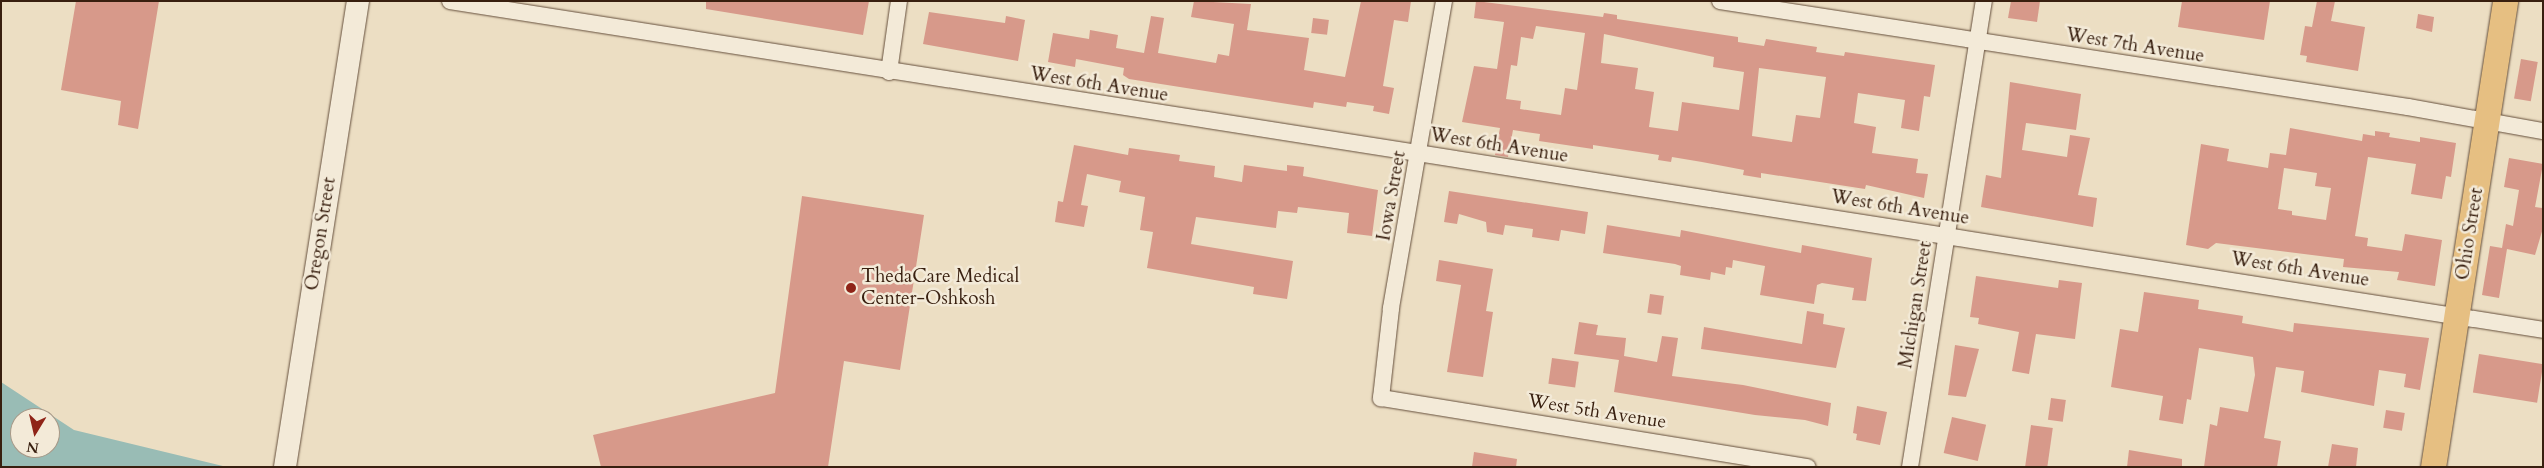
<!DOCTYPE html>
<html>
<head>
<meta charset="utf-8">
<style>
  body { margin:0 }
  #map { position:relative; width:2544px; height:468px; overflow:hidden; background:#ecdec3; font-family:Cardo,serif }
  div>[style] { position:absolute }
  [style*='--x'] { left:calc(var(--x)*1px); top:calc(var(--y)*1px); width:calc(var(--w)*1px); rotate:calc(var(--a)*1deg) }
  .water>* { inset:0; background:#99bcb5 }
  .building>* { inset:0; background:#d7998a; transform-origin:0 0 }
  .roads { filter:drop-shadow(0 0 1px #654f3c) drop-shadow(0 0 1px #654f3c) }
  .street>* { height:16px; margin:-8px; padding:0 8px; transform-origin:8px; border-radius:8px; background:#f3ead8 }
  .secondary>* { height:22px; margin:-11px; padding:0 11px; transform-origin:11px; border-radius:11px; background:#f3ead8 }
  .primary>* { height:25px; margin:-12.5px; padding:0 12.5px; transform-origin:12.5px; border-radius:12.5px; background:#e6bf82 }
  .dots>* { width:14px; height:14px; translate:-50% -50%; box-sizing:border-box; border:2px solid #f3ead8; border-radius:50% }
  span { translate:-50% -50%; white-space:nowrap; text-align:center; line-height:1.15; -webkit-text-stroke:5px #f3ead8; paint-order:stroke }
  .street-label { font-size:19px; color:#381f0f }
  .poi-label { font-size:19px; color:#381f0f }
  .left { translate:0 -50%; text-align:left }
  .frame { position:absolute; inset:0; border:2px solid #381f0f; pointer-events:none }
  .north { position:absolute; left:10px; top:408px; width:50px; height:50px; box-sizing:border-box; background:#f3ead8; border:1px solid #a89988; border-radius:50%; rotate:189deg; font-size:14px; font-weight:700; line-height:20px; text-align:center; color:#381f0f }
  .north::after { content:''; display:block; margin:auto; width:18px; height:22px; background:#8f2418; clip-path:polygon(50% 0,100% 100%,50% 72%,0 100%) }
</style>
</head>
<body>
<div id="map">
  <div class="water">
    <i style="clip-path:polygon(evenodd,1px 382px,74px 430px,227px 467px,1px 467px,1px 382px,20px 418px,50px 418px,50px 448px,20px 448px,20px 418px)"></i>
  </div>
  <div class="building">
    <i style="clip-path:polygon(76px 1px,159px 1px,138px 129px,118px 125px,121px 101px,61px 90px)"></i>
    <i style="clip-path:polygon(706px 1px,869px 1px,863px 35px,706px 9px)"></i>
    <i style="clip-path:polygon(1194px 1px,1251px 4px,1247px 30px,1309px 38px,1304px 70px,1345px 77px,1361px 1px,1411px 1px,1408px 22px,1394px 20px,1383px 86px,1394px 88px,1389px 114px,1373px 111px,1374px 106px,1347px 102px,1346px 107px,1314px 102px,1313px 108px,1129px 79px,1123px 75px,1124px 68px,1076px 59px,1075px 67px,1048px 62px,1053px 33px,1089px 39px,1090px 30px,1118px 35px,1116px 48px,1144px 53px,1151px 16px,1164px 18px,1158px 53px,1216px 63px,1218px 54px,1229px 56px,1234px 24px,1191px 17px)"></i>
    <i style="clip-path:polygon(evenodd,1476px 1px,1603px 17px,1604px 13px,1617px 15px,1617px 19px,1738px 37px,1738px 42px,1764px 46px,1766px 39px,1817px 47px,1816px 52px,1844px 56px,1845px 52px,1935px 65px,1930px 97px,1924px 96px,1919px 131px,1901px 128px,1905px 100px,1858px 93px,1854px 123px,1876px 127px,1872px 153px,1918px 159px,1916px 173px,1928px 174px,1924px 198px,1866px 185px,1865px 189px,1761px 173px,1761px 178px,1743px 175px,1744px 170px,1702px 162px,1672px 157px,1671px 162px,1658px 160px,1659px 155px,1593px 145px,1593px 149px,1539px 141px,1540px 134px,1513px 130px,1508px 157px,1495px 155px,1500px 128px,1462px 122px,1474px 66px,1497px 69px,1504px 22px,1474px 18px,1476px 1px,1536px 26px,1585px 33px,1577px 90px,1565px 88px,1561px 115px,1520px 109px,1521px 101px,1506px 99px,1511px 65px,1517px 66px,1521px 37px,1533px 39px,1536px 26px,1476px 1px,1604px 34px,1714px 57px,1713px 67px,1744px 72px,1739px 110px,1682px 102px,1678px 131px,1649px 127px,1654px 92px,1635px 89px,1638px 68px,1601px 63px,1604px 34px,1476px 1px,1759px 68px,1826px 77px,1820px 118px,1796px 115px,1792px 142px,1752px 136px,1759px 68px)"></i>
    <i style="clip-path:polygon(2011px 1px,2040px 1px,2037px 22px,2008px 18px)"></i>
    <i style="clip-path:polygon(2182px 1px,2270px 1px,2264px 40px,2178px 27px)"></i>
    <i style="clip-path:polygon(2317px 1px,2335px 1px,2331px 21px,2365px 27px,2358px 71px,2306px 62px,2307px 56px,2300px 55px,2305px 26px,2312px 27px)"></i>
    <i style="clip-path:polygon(929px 12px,1005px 23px,1006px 16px,1025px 20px,1018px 61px,923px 44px)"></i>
    <i style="clip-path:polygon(2418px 14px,2434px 17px,2432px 32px,2416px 28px)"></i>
    <i style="left:1313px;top:18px;width:16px;height:15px;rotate:7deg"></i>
    <i style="left:2521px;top:59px;width:17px;height:40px;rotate:10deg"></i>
    <i style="clip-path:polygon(2010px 82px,2081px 94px,2076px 130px,2026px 123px,2022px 150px,2067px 157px,2070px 135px,2090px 138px,2078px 195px,2097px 198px,2093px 227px,1981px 207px,1986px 175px,2001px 178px)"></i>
    <i style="clip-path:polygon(evenodd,2290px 128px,2362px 141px,2363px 134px,2375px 136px,2375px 131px,2390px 133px,2389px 137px,2420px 142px,2420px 137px,2456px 143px,2451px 177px,2446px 176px,2442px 199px,2411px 194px,2416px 164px,2368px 157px,2355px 236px,2368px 238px,2367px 246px,2402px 251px,2405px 234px,2442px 240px,2435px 286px,2397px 280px,2399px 272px,2343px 267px,2344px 259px,2216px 243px,2208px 249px,2186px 245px,2201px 144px,2229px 149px,2227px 161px,2268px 168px,2270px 153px,2286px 155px,2290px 128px,2284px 168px,2317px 173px,2315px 186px,2331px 188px,2326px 220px,2292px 215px,2292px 211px,2278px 209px,2284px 168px)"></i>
    <i style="clip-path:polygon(1074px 145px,1128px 155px,1129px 148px,1180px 155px,1179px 161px,1215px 166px,1214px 177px,1242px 182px,1244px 165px,1287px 171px,1287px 165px,1304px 167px,1303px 176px,1378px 190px,1372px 236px,1347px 233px,1349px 213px,1298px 207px,1297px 213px,1278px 211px,1276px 228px,1196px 217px,1191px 244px,1293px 261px,1287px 299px,1253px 294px,1254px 287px,1147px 268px,1153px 232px,1140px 230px,1145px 197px,1119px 192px,1121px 181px,1087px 174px,1081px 205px,1088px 206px,1084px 227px,1055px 222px,1058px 201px,1063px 202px)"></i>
    <i style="clip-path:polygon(2509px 158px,2543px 164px,2535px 207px,2543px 208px,2543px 228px,2535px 255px,2507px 249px,2499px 298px,2482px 295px,2490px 246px,2502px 248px,2506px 224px,2513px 226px,2519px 190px,2504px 187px)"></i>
    <i style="clip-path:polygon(1449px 191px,1588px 212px,1585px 234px,1561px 230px,1559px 241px,1532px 237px,1533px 229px,1505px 225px,1503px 235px,1487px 232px,1486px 222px,1459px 214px,1457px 224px,1444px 222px)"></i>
    <i style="clip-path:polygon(802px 196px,924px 215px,900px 370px,844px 361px,828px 467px,601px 467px,593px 435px,775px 393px)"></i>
    <i style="clip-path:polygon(1607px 225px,1680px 237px,1681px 230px,1801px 253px,1802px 245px,1872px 258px,1866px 301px,1852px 300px,1854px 288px,1822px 283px,1817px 285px,1814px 304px,1760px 295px,1765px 266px,1733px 260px,1732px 268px,1726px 267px,1725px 275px,1711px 272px,1710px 280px,1680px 275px,1681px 266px,1675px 264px,1603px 253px)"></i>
    <i style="clip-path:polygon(1439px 260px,1493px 269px,1486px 311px,1493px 312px,1483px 377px,1447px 372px,1461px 285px,1436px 281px)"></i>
    <i style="clip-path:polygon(1976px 276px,2058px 288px,2059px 280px,2082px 283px,2075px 339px,2036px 334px,2029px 374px,2012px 371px,2019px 332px,1978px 324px,1979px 318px,1970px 317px)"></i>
    <i style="clip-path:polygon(2144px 292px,2199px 300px,2198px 309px,2243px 316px,2242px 323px,2293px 332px,2294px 323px,2429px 338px,2420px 390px,2404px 387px,2406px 374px,2379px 370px,2374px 406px,2301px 392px,2304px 371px,2276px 367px,2264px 438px,2281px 441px,2277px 467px,2204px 467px,2210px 424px,2217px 426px,2220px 407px,2248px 412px,2255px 375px,2253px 357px,2199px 348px,2191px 400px,2187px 399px,2183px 424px,2159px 420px,2163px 396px,2111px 387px,2120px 329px,2138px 332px)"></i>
    <i style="left:1650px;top:294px;width:14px;height:19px;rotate:8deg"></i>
    <i style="clip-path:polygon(1807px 311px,1824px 314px,1823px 324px,1845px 328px,1836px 368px,1701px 349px,1704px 327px,1802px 344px)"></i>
    <i style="clip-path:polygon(1579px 322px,1598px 325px,1596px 335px,1626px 338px,1624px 356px,1657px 362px,1662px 336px,1678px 338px,1672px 376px,1743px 385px,1831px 403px,1828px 426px,1805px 420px,1755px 415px,1614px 392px,1619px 360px,1574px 354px)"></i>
    <i style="clip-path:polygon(1955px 345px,1979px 349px,1966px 397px,1948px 395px)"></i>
    <i style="left:2479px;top:354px;width:65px;height:39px;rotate:9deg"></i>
    <i style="left:1552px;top:358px;width:27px;height:26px;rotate:8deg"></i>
    <i style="left:2051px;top:398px;width:15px;height:22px;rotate:8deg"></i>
    <i style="clip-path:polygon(1857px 406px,1887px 412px,1880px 445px,1856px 440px,1857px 434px,1853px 433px)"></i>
    <i style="left:2386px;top:410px;width:19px;height:18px;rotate:9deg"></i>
    <i style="left:1952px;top:417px;width:35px;height:37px;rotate:13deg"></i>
    <i style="left:2031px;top:425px;width:22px;height:42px;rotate:8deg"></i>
    <i style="clip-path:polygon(2332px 444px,2358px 448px,2356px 467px,2328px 467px)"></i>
    <i style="clip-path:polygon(2129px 450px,2182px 459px,2182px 467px,2127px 467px)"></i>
    <i style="clip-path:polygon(1474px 452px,1517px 459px,1516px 467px,1472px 467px)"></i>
  </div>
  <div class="roads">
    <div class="street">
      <i style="--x:450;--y:1;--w:2119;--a:8.93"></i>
      <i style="--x:1444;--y:1;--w:313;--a:99.8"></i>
      <i style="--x:1391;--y:309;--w:90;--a:96.4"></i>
      <i style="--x:1381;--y:398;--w:432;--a:9.2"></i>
      <i style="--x:1720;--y:1;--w:696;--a:8.76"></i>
      <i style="--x:2408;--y:107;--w:137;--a:10.1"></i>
      <i style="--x:889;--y:72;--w:72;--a:-82"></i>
      <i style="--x:1910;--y:467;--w:472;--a:-81"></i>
    </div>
    <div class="secondary">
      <i style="--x:285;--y:467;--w:472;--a:-81.1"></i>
    </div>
    <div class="primary">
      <i style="--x:2433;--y:467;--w:472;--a:-81.2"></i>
    </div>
  </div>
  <div class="dots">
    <i style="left:851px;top:288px;background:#8f2418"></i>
  </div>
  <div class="street-label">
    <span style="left:2135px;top:46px;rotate:9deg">West 7th Avenue</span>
    <span style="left:1099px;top:85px;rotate:9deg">West 6th Avenue</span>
    <span style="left:1499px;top:146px;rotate:9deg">West 6th Avenue</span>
    <span style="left:1392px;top:196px;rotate:-80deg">Iowa Street</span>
    <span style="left:1900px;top:208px;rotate:9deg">West 6th Avenue</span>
    <span style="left:321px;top:234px;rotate:-81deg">Oregon Street</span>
    <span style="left:2470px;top:234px;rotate:-81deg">Ohio Street</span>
    <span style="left:2300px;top:270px;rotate:9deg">West 6th Avenue</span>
    <span style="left:1916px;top:305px;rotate:-81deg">Michigan Street</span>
    <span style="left:1597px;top:412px;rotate:9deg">West 5th Avenue</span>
  </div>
  <div class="poi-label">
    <span class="left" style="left:861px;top:288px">ThedaCare Medical<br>Center-Oshkosh</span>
  </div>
  <div class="frame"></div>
  <div class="north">N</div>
</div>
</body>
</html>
